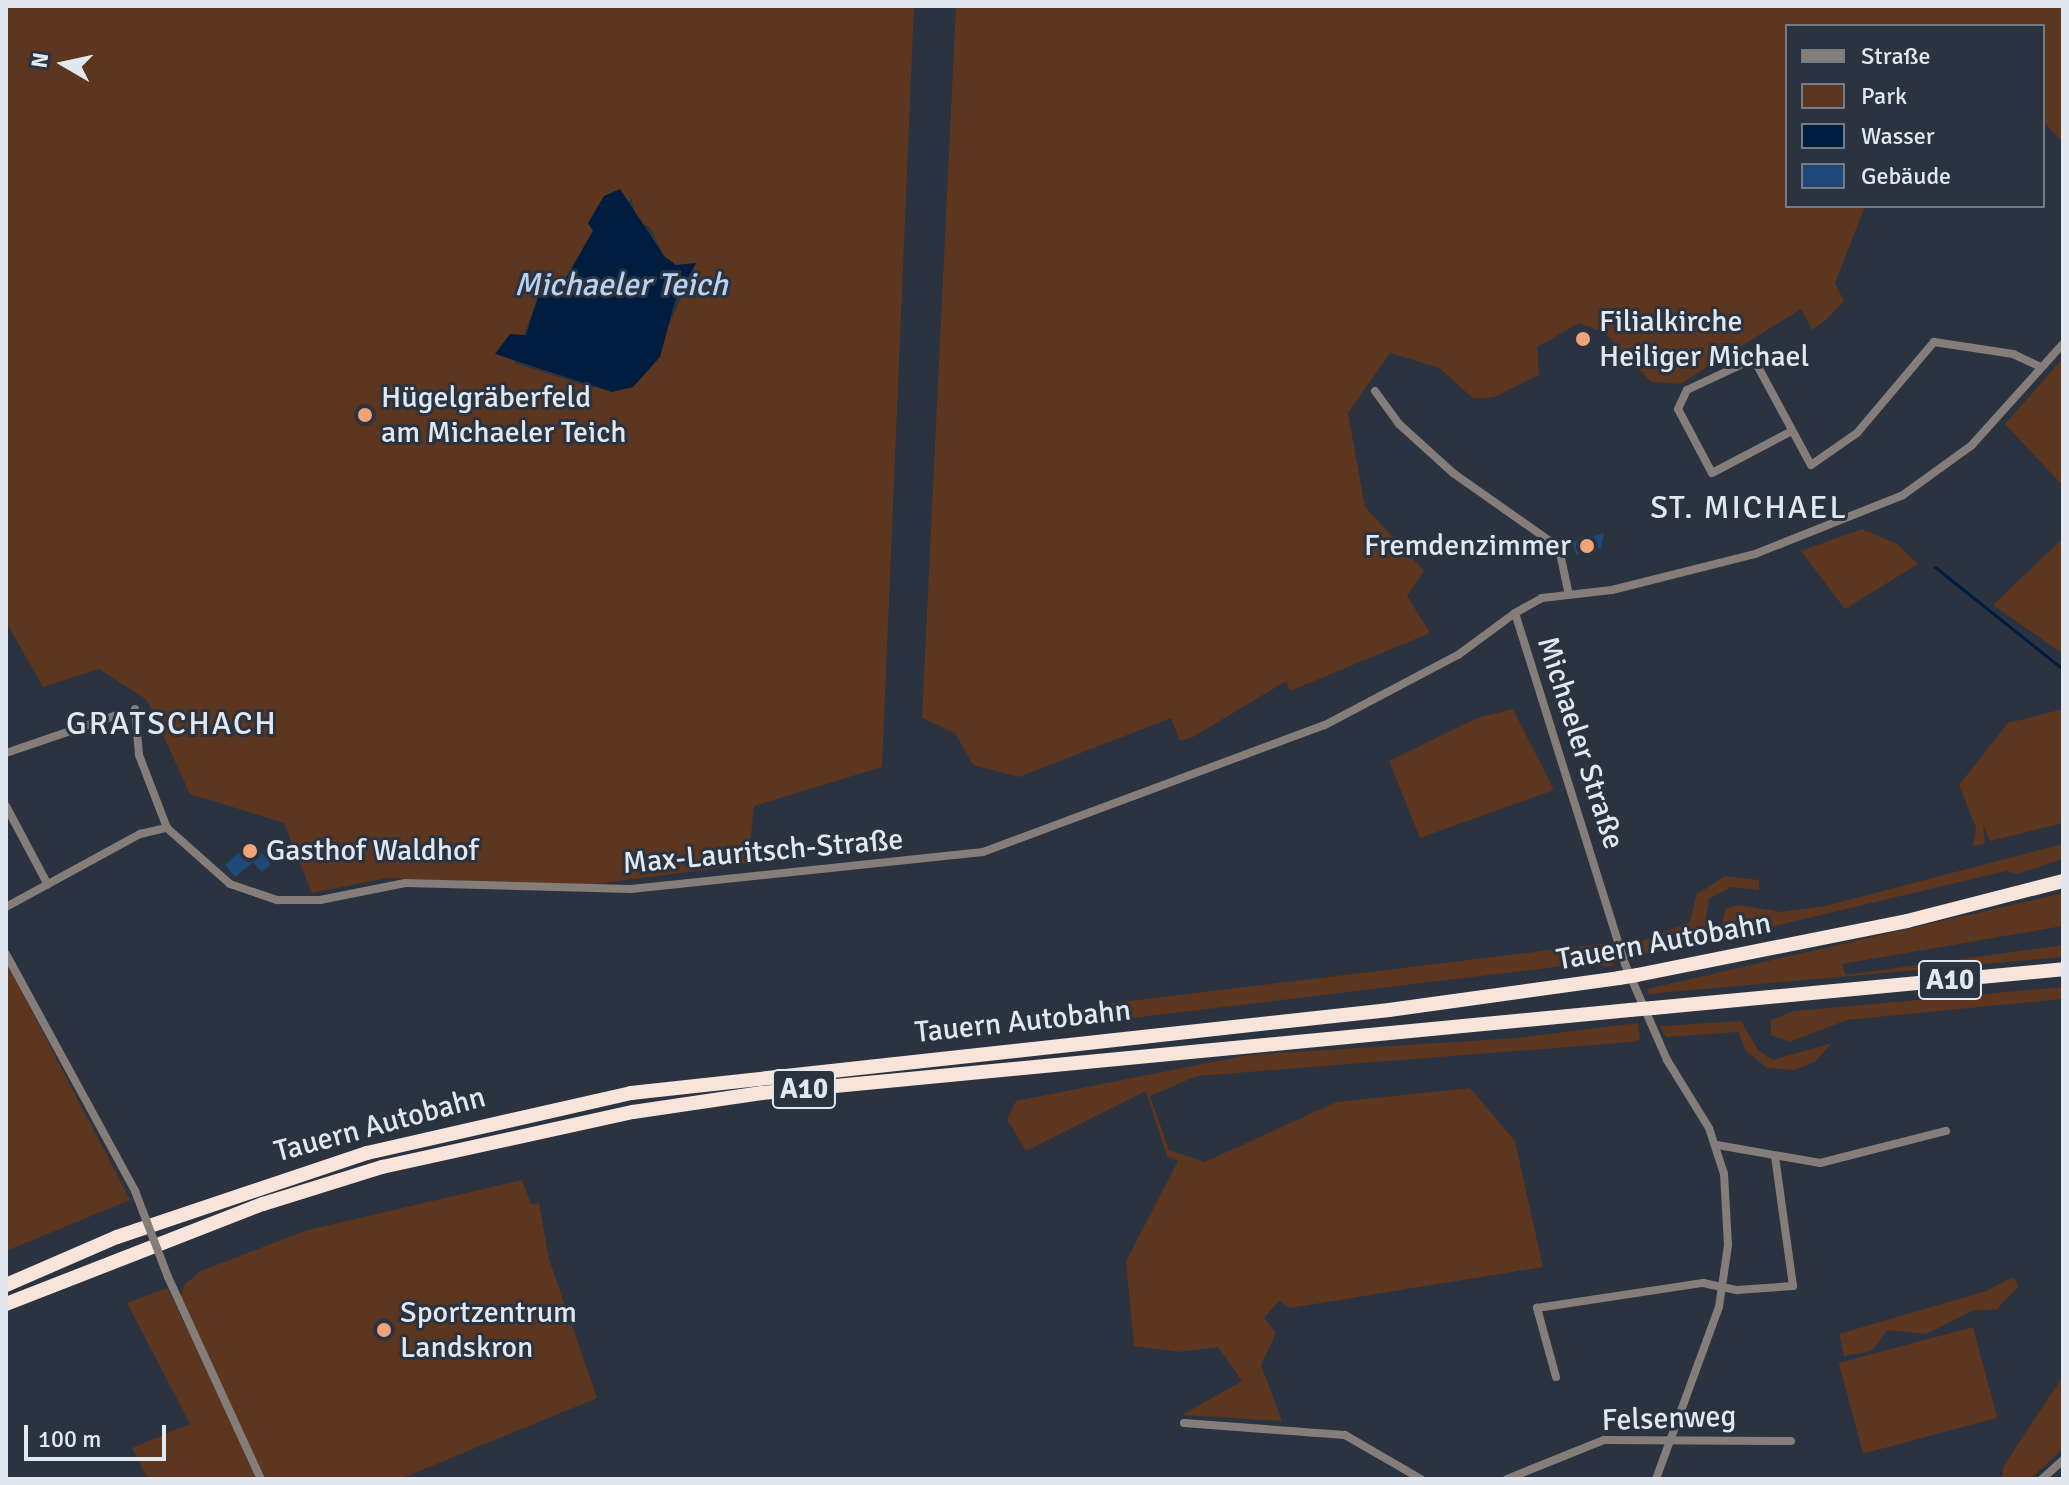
<!DOCTYPE html>
<html>
<head>
<meta charset="utf-8">
<style>
  body { margin:0 }
  #map { position:relative; width:2069px; height:1485px; overflow:hidden; background:#2a333f; font-family:Signika,sans-serif }
  div>[style] { position:absolute }
  [style*='--x'] { left:calc(var(--x)*1px); top:calc(var(--y)*1px); width:calc(var(--w)*1px); rotate:calc(var(--a)*1deg) }
  .green>* { inset:0; background:#5c361f; transform-origin:0 0 }
  .water>* { inset:0; background:#001d3f }
  .stream>* { height:3px; margin:-1.5px; padding:0 1.5px; transform-origin:1.5px; border-radius:1.5px; background:#001d3f }
  .building>* { inset:0; background:#1e4979 }
  .minor>* { height:8px; margin:-4px; padding:0 4px; transform-origin:4px; border-radius:4px; background:#847d79 }
  .motorway>* { height:14px; margin:-7px; padding:0 7px; transform-origin:7px; border-radius:7px; background:#f7e4da }
  .minor-bridge>* { height:8px; margin:-4px; padding:0 4px; transform-origin:4px; border-radius:4px; background:#847d79 }
  .motorway-bridge>* { height:14px; margin:-7px; padding:0 7px; transform-origin:7px; border-radius:7px; background:#f7e4da }
  .dots>* { width:22px; height:22px; translate:-50% -50%; box-sizing:border-box; border:4px solid #2a333f; border-radius:50% }
  span { translate:-50% -50%; white-space:nowrap; text-align:center; line-height:1.15; -webkit-text-stroke:6px #2a333f; paint-order:stroke }
  .shield-label span { padding:2px 6px; background:#2a333f; border:2px solid; border-radius:6px; -webkit-text-stroke-width:0 }
  .shield-label { font-size:28px; color:#e1e8ef; font-weight:700 }
  .poi-label { font-size:30px; color:#e1e8ef }
  .left { translate:0 -50%; text-align:left }
  .right { translate:-100% -50%; text-align:right }
  .street-label { font-size:30px; color:#e1e8ef }
  .water-label { font-size:32px; color:#b9d2f0; font-style:italic }
  .neighbourhood-label { font-size:32px; color:#e1e8ef; letter-spacing:2px }
  .frame { position:absolute; inset:0; border:8px solid #e1e8ef; pointer-events:none }
  .legend { position:absolute; left:1785px; top:24px; width:260px; height:184px; box-sizing:border-box; background:#2a333f; border:2px solid #737b85; margin:0; padding:10px 14px; list-style:none; font-size:24px; color:#e1e8ef }
  .legend li { display:flex; align-items:center; gap:16px; height:40px }
  .legend b { width:40px; border:2px solid #737b85 }
  .north { position:absolute; left:24px; top:24px; width:80px; height:80px; -webkit-text-stroke:6px #2a333f; paint-order:stroke; rotate:279deg; font-size:22px; font-weight:700; line-height:32px; text-align:center; color:#e1e8ef }
  .north::after { content:''; display:block; margin:auto; width:28px; height:36px; background:#e1e8ef; clip-path:polygon(50% 0,100% 100%,50% 72%,0 100%) }
  .scale { position:absolute; left:24px; top:1425px; width:142px; height:36px; box-sizing:border-box; border:4px solid #e1e8ef; border-top:0; padding-left:10px; font-size:24px; line-height:28px; white-space:nowrap; color:#e1e8ef; -webkit-text-stroke:6px #2a333f; paint-order:stroke }
</style>
</head>
<body>
<div id="map">
  <div class="green">
    <i style="clip-path:polygon(evenodd,6px 6px,914px 6px,882px 767px,754px 806px,748px 864px,580px 886px,387px 878px,312px 893px,284px 823px,190px 794px,147px 700px,99px 669px,43px 687px,6px 622px,6px 6px,631px 199px,637px 222px,650px 227px,664px 256px,676px 265px,696px 264px,668px 327px,593px 388px,514px 363px,542px 285px,562px 284px,593px 230px,631px 199px)"></i>
    <i style="clip-path:polygon(956px 6px,2063px 6px,2063px 143px,2043px 121px,2043px 26px,1787px 26px,1787px 206px,1865px 206px,1835px 283px,1844px 301px,1828px 318px,1812px 330px,1801px 309px,1680px 384px,1651px 382px,1605px 333px,1579px 323px,1537px 347px,1539px 375px,1494px 397px,1474px 399px,1439px 368px,1390px 353px,1348px 413px,1365px 507px,1424px 571px,1407px 596px,1430px 633px,1290px 691px,1286px 681px,1193px 737px,1180px 741px,1171px 718px,1019px 777px,973px 765px,955px 733px,922px 718px)"></i>
    <i style="clip-path:polygon(2063px 358px,2063px 486px,2005px 424px)"></i>
    <i style="clip-path:polygon(1862px 529px,1897px 544px,1918px 564px,1845px 609px,1801px 551px)"></i>
    <i style="clip-path:polygon(2063px 538px,2063px 654px,1993px 605px)"></i>
    <i style="clip-path:polygon(1513px 709px,1554px 790px,1420px 838px,1389px 761px,1477px 718px)"></i>
    <i style="clip-path:polygon(2063px 709px,2063px 823px,1990px 841px,1983px 824px,1985px 843px,1973px 847px,1976px 828px,1959px 785px,2008px 723px)"></i>
    <i style="clip-path:polygon(2063px 844px,2063px 859px,2017px 874px,2006px 871px,1737px 935px,1722px 926px,1725px 909px,1739px 905px,1781px 912px,1825px 906px)"></i>
    <i style="clip-path:polygon(1725px 876px,1759px 880px,1759px 890px,1731px 887px,1709px 899px,1704px 931px,1694px 943px,1633px 957px,1629px 946px,1690px 922px,1696px 895px)"></i>
    <i style="clip-path:polygon(2063px 893px,2063px 926px,1842px 964px,1846px 975px,2063px 945px,2063px 957px,1648px 994px,1647px 989px)"></i>
    <i style="clip-path:polygon(1608px 943px,1614px 965px,1606px 967px,1597px 962px,1100px 1022px,1096px 1005px)"></i>
    <i style="clip-path:polygon(6px 961px,130px 1200px,6px 1251px)"></i>
    <i style="clip-path:polygon(2063px 987px,2063px 999px,1847px 1020px,1790px 1042px,1771px 1035px,1771px 1020px,1794px 1011px)"></i>
    <i style="clip-path:polygon(1741px 1021px,1758px 1050px,1773px 1060px,1832px 1043px,1815px 1062px,1794px 1070px,1767px 1068px,1746px 1051px,1738px 1032px,1666px 1037px,1660px 1026px)"></i>
    <i style="clip-path:polygon(1638px 1023px,1640px 1039px,1633px 1042px,1197px 1076px,1150px 1096px,1169px 1150px,1205px 1162px,1336px 1102px,1470px 1088px,1515px 1141px,1543px 1267px,1290px 1308px,1279px 1301px,1264px 1318px,1276px 1333px,1261px 1365px,1282px 1421px,1182px 1415px,1242px 1381px,1218px 1347px,1180px 1352px,1134px 1346px,1126px 1261px,1178px 1161px,1167px 1156px,1146px 1091px,1026px 1151px,1007px 1119px,1016px 1101px,1248px 1055px,1516px 1038px)"></i>
    <i style="clip-path:polygon(522px 1180px,531px 1204px,539px 1203px,549px 1259px,597px 1398px,400px 1479px,263px 1479px,180px 1298px,185px 1284px,201px 1271px,304px 1231px)"></i>
    <i style="clip-path:polygon(2013px 1277px,2019px 1286px,1997px 1309px,1972px 1311px,1926px 1334px,1887px 1330px,1872px 1351px,1844px 1356px,1839px 1334px,1986px 1291px)"></i>
    <i style="clip-path:polygon(167px 1288px,235px 1425px,257px 1479px,148px 1479px,132px 1448px,190px 1424px,127px 1303px)"></i>
    <i style="left:1973px;top:1327px;width:94px;height:139px;rotate:75deg"></i>
    <i style="clip-path:polygon(2063px 1376px,2063px 1449px,2030px 1479px,2002px 1479px,2003px 1467px)"></i>
  </div>
  <div class="water">
    <i style="clip-path:polygon(620px 189px,664px 256px,676px 265px,696px 263px,675px 301px,660px 357px,633px 387px,612px 392px,495px 354px,510px 334px,526px 335px,542px 285px,563px 284px,593px 231px,588px 223px,604px 196px)"></i>
  </div>
  <div class="stream">
    <i style="--x:1935;--y:567;--w:164;--a:38.6"></i>
  </div>
  <div class="building">
    <i style="clip-path:polygon(1604px 533px,1601px 548px,1576px 555px,1573px 542px)"></i>
    <i style="clip-path:polygon(252px 841px,271px 864px,262px 872px,253px 862px,235px 877px,225px 865px)"></i>
  </div>
  <div class="minor">
    <i style="--x:1375;--y:391;--w:41;--a:54"></i>
    <i style="--x:1399;--y:424;--w:73;--a:42.2"></i>
    <i style="--x:1453;--y:473;--w:120;--a:35.1"></i>
    <i style="--x:1551;--y:542;--w:14;--a:51"></i>
    <i style="--x:1560;--y:553;--w:40;--a:78"></i>
    <i style="--x:1792;--y:431;--w:90;--a:152.3"></i>
    <i style="--x:1712;--y:473;--w:72;--a:-118"></i>
    <i style="--x:1678;--y:409;--w:21;--a:-65"></i>
    <i style="--x:1687;--y:390;--w:71;--a:-25.1"></i>
    <i style="--x:1751;--y:360;--w:6;--a:31"></i>
    <i style="--x:1756;--y:363;--w:116;--a:61.7"></i>
    <i style="--x:1811;--y:465;--w:56;--a:-34.8"></i>
    <i style="--x:1857;--y:433;--w:119;--a:-49.8"></i>
    <i style="--x:1934;--y:342;--w:80;--a:8.6"></i>
    <i style="--x:2013;--y:354;--w:29;--a:25"></i>
    <i style="--x:135;--y:709;--w:46;--a:85"></i>
    <i style="--x:139;--y:755;--w:78;--a:69"></i>
    <i style="--x:6;--y:753;--w:117;--a:-18.9"></i>
    <i style="--x:6;--y:806;--w:89;--a:62"></i>
    <i style="--x:6;--y:907;--w:153;--a:-28.6"></i>
    <i style="--x:140;--y:834;--w:28;--a:-13"></i>
    <i style="--x:167;--y:828;--w:84;--a:41.6"></i>
    <i style="--x:230;--y:884;--w:50;--a:18.8"></i>
    <i style="--x:277;--y:900;--w:43;--a:0"></i>
    <i style="--x:320;--y:900;--w:87;--a:-11.3"></i>
    <i style="--x:405;--y:883;--w:226;--a:1.5"></i>
    <i style="--x:631;--y:889;--w:354;--a:-6"></i>
    <i style="--x:983;--y:852;--w:365;--a:-20.4"></i>
    <i style="--x:1325;--y:725;--w:150;--a:-27.8"></i>
    <i style="--x:1458;--y:655;--w:71;--a:-36.4"></i>
    <i style="--x:6;--y:954;--w:270;--a:61.4"></i>
    <i style="--x:1717;--y:1145;--w:105;--a:9.9"></i>
    <i style="--x:1820;--y:1163;--w:130;--a:-14.3"></i>
    <i style="--x:168;--y:1277;--w:222;--a:65.3"></i>
    <i style="--x:1556;--y:1377;--w:72;--a:-105.4"></i>
    <i style="--x:1537;--y:1308;--w:168;--a:-8.6"></i>
    <i style="--x:1703;--y:1283;--w:35;--a:12"></i>
    <i style="--x:1737;--y:1290;--w:56;--a:-4.1"></i>
    <i style="--x:1793;--y:1286;--w:131;--a:-97.9"></i>
    <i style="--x:1184;--y:1423;--w:161;--a:4.3"></i>
    <i style="--x:1345;--y:1435;--w:88;--a:30.1"></i>
    <i style="--x:1507;--y:1479;--w:105;--a:-21.9"></i>
    <i style="--x:1604;--y:1440;--w:187;--a:0.3"></i>
    <i style="--x:1656;--y:1479;--w:183;--a:-69.9"></i>
    <i style="--x:1719;--y:1307;--w:63;--a:-81.7"></i>
    <i style="--x:1728;--y:1245;--w:71;--a:-93.2"></i>
    <i style="--x:1724;--y:1174;--w:48;--a:-108.1"></i>
    <i style="--x:1709;--y:1128;--w:80;--a:-121.7"></i>
    <i style="--x:1667;--y:1060;--w:105;--a:-113.6"></i>
    <i style="--x:1625;--y:964;--w:368;--a:-107.4"></i>
    <i style="--x:1515;--y:613;--w:31;--a:-29"></i>
    <i style="--x:1542;--y:598;--w:70;--a:-6.5"></i>
    <i style="--x:1612;--y:590;--w:147;--a:-14.1"></i>
    <i style="--x:1755;--y:554;--w:159;--a:-21.7"></i>
    <i style="--x:1903;--y:495;--w:84;--a:-35.8"></i>
    <i style="--x:1971;--y:446;--w:137;--a:-48"></i>
    <i style="--x:2042;--y:1479;--w:28;--a:-42"></i>
  </div>
  <div class="motorway">
    <i style="--x:1637;--y:975;--w:275;--a:-11.3"></i>
    <i style="--x:1907;--y:921;--w:161;--a:-14.4"></i>
    <i style="--x:1653;--y:1008;--w:412;--a:-5.4"></i>
    <i style="--x:6;--y:1285;--w:121;--a:-23.4"></i>
    <i style="--x:117;--y:1237;--w:264;--a:-18.6"></i>
    <i style="--x:367;--y:1153;--w:271;--a:-12.8"></i>
    <i style="--x:631;--y:1093;--w:763;--a:-6.25"></i>
    <i style="--x:1389;--y:1010;--w:232;--a:-7.9"></i>
    <i style="--x:6;--y:1304;--w:276;--a:-21.3"></i>
    <i style="--x:263;--y:1204;--w:125;--a:-17.3"></i>
    <i style="--x:382;--y:1167;--w:257;--a:-12.4"></i>
    <i style="--x:633;--y:1112;--w:130;--a:-8.4"></i>
    <i style="--x:762;--y:1093;--w:872;--a:-5.46"></i>
  </div>
  <div class="minor-bridge">
    <i style="--x:135;--y:1191;--w:92;--a:69"></i>
  </div>
  <div class="motorway-bridge">
    <i style="--x:1619;--y:978;--w:18;--a:-9"></i>
    <i style="--x:1630;--y:1010;--w:23;--a:-5"></i>
  </div>
  <div class="dots">
    <i style="left:1583px;top:339px;background:#efa377"></i>
    <i style="left:365px;top:415px;background:#efa377"></i>
    <i style="left:1587px;top:546px;background:#efa377"></i>
    <i style="left:250px;top:851px;background:#efa377"></i>
    <i style="left:384px;top:1330px;background:#efa377"></i>
  </div>
  <div class="shield-label">
    <span style="left:1950px;top:980px">A10</span>
    <span style="left:804px;top:1089px">A10</span>
  </div>
  <div class="poi-label">
    <span class="left" style="left:1599px;top:339px">Filialkirche<br>Heiliger Michael</span>
    <span class="left" style="left:381px;top:415px">Hügelgräberfeld<br>am Michaeler Teich</span>
    <span class="right" style="left:1571px;top:546px">Fremdenzimmer</span>
    <span class="left" style="left:266px;top:851px">Gasthof Waldhof</span>
    <span class="left" style="left:400px;top:1330px">Sportzentrum<br>Landskron</span>
  </div>
  <div class="street-label">
    <span style="left:1580px;top:743px;rotate:72deg">Michaeler Straße</span>
    <span style="left:763px;top:852px;rotate:-5deg">Max-Lauritsch-Straße</span>
    <span style="left:1664px;top:942px;rotate:-10deg">Tauern Autobahn</span>
    <span style="left:1023px;top:1022px;rotate:-6deg">Tauern Autobahn</span>
    <span style="left:380px;top:1125px;rotate:-15deg">Tauern Autobahn</span>
    <span style="left:1669px;top:1419px;rotate:-2deg">Felsenweg</span>
  </div>
  <div class="water-label">
    <span style="left:621px;top:285px">Michaeler Teich</span>
  </div>
  <div class="neighbourhood-label">
    <span style="left:1749px;top:508px">ST. MICHAEL</span>
    <span style="left:172px;top:724px">GRATSCHACH</span>
  </div>
  <div class="frame"></div>
  <ul class="legend">
  <li><b style="height:10px;background:#847d79"></b>Straße</li>
  <li><b style="height:22px;background:#5c361f"></b>Park</li>
  <li><b style="height:22px;background:#001d3f"></b>Wasser</li>
  <li><b style="height:22px;background:#1e4979"></b>Gebäude</li>
  </ul>
  <div class="north">N</div>
  <div class="scale">100 m</div>
</div>
</body>
</html>
